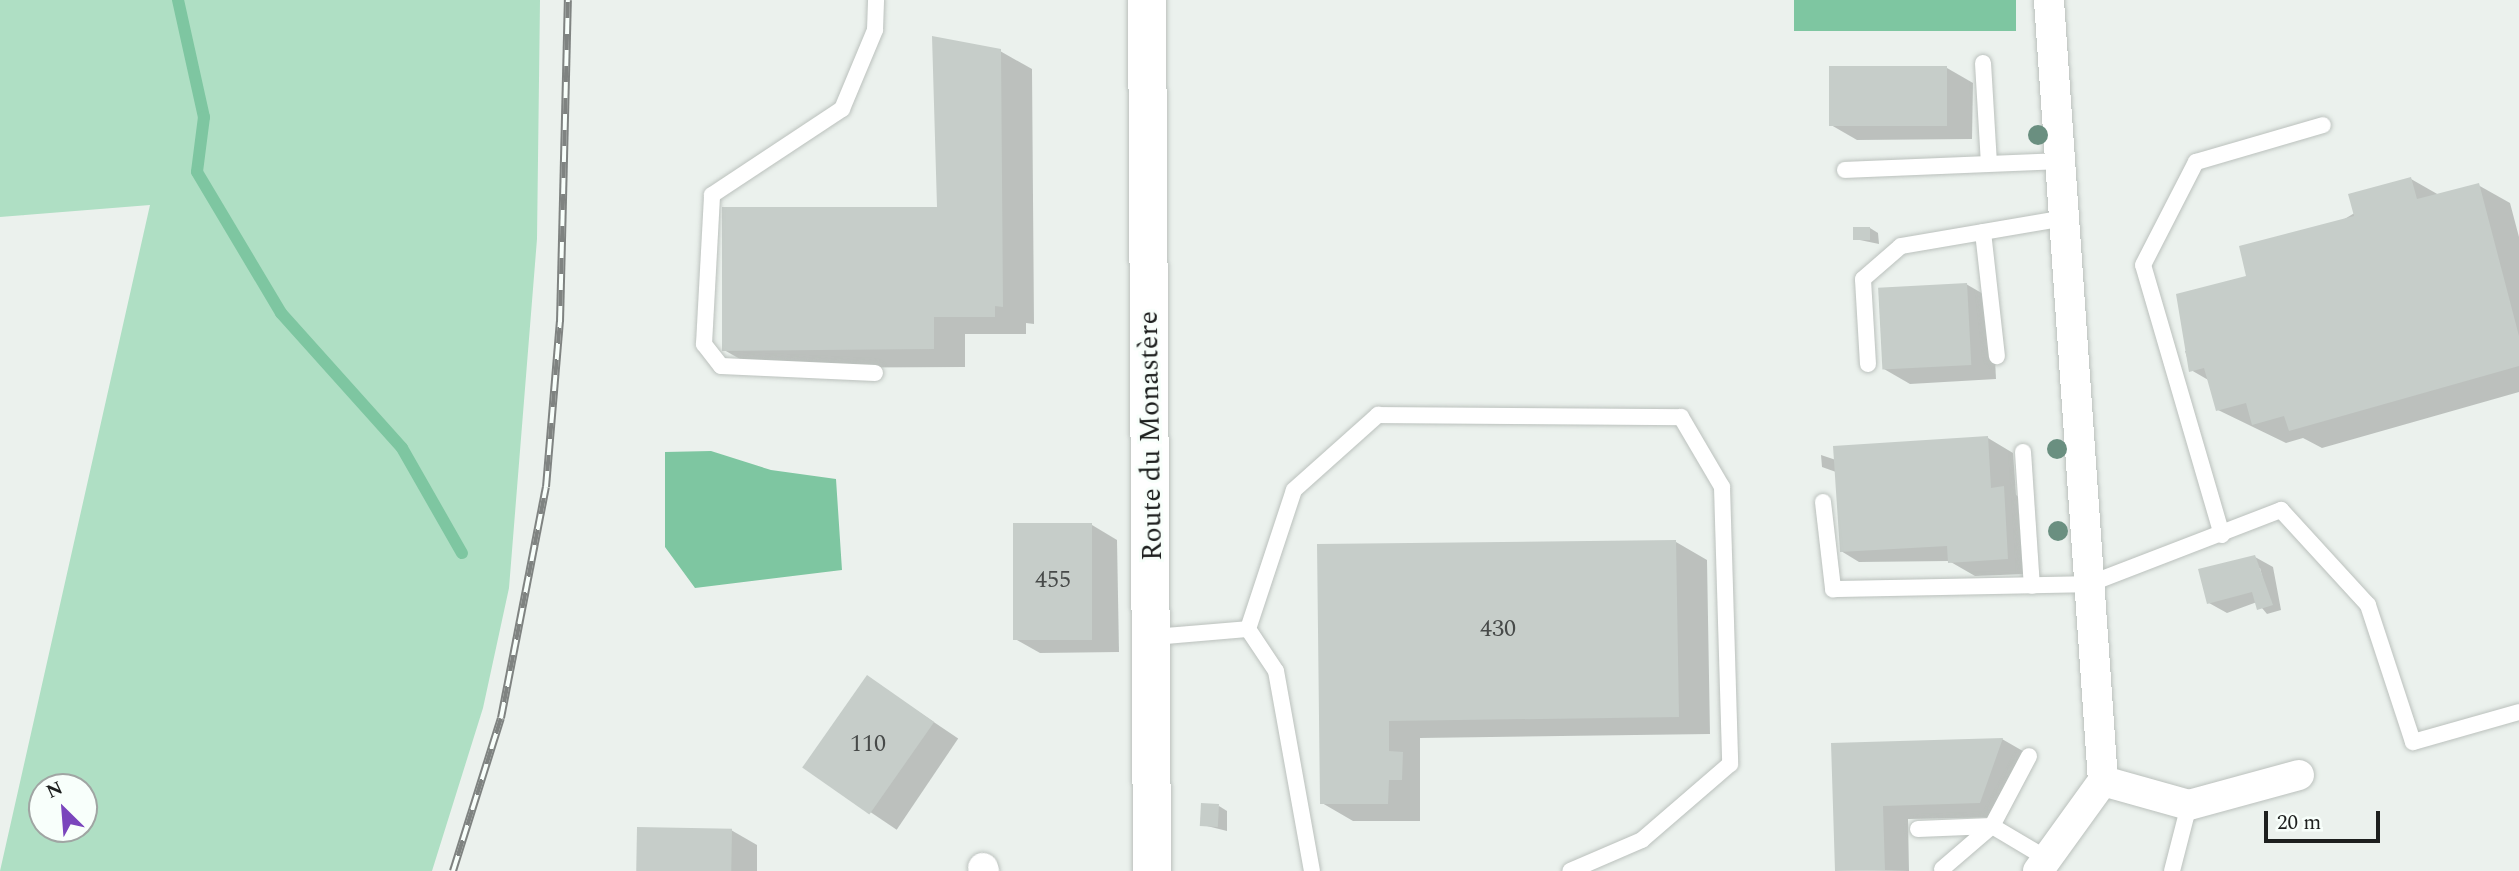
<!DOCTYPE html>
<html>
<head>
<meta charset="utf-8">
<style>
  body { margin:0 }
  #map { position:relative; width:2519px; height:871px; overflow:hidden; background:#ebf1ed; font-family:Spectral,serif }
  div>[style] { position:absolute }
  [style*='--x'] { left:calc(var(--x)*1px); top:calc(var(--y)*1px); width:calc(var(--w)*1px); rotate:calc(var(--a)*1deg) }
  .green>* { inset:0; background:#afdfc4 }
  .water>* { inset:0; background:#7ec6a1; transform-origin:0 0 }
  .shadow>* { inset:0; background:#0003; transform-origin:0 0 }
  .stream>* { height:12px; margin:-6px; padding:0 6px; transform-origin:6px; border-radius:6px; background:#7ec6a1 }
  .building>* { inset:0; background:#c6cdc9; transform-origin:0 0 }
  .roads { filter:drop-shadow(0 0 2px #bbc1bd) drop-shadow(0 0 2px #bbc1bd) }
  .lane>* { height:16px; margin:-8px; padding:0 8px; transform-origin:8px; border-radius:8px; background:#fff }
  .street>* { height:30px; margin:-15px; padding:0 15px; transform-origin:15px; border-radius:15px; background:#fff }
  .secondary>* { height:38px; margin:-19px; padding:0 19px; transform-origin:19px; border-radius:19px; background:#fff }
  .rail>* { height:8px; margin-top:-4px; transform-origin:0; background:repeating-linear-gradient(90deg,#f8fffb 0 16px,#7f8381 0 32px); box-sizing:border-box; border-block:2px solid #7f8381 }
  .trees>* { width:20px; height:20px; margin:-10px; border-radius:50%; background:#6a8f80 }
  span { translate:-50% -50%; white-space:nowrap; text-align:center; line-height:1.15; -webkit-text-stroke:6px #f8fffb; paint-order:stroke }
  .number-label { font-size:24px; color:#474a49 }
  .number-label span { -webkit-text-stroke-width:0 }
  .street-label { font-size:28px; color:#1d1f1e }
  .north { position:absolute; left:28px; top:773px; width:70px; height:70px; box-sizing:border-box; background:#f8fffb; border:2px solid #a0a5a3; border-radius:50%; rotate:335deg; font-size:19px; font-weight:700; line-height:28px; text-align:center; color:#1d1f1e }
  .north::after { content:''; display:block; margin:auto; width:24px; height:32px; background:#7a45bc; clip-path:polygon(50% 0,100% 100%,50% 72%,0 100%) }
  .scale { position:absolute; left:2264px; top:811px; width:116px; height:32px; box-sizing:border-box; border:4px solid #1d1f1e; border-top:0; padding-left:9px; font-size:21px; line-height:24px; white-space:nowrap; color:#1d1f1e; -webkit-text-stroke:5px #f8fffb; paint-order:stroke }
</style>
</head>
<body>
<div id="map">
  <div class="green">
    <i style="clip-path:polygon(evenodd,0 0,540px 0,537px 239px,509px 588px,483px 708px,432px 871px,0 871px,150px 205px,0 217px,0 0,84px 787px,84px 829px,42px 829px,42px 787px,84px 787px)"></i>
  </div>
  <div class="water">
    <i style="left:1794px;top:0;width:222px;height:31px"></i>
    <i style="clip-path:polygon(711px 451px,771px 470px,836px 479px,842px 570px,695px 588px,665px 547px,665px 452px)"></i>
  </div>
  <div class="shadow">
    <i style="clip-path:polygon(1000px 51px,1032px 69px,1034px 324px,1026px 323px,1026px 334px,965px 334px,965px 367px,756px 368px,724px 350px,939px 209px)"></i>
    <i style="clip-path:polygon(1947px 68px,1973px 83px,1972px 139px,1857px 140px,1831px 125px,1831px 69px)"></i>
    <i style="clip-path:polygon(2411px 179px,2439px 195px,2478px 185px,2510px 203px,2519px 237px,2519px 392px,2322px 448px,2303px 438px,2286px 443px,2218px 410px,2210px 381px,2191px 370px,2185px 351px,2195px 349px,2248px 277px)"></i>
    <i style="clip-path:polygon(1870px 228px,1878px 233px,1879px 244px,1855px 239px)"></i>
    <i style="clip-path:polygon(1966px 284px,1992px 299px,1996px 379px,1910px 384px,1884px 369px)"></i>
    <i style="clip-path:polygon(1988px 438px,2013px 453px,2016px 495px,2029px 503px,2025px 574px,1975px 576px,1949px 561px,1859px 562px,1841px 551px,1836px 472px,1822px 467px,1821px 455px,1836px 460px)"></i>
    <i style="clip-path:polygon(1092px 525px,1117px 540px,1119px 652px,1040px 653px,1015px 639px)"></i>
    <i style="clip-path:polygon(1676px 542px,1707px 560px,1710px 734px,1420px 738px,1420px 821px,1353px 821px,1322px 803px,1319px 546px)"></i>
    <i style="clip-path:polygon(evenodd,2255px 557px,2273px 567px,2281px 610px,2267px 614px,2257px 602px,2227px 613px,2209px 603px,2255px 557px,2257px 568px,2260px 568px,2266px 592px,2257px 568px)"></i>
    <i style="left:867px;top:677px;width:110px;height:110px;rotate:34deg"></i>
    <i style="clip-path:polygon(2002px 739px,2028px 754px,2006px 817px,1908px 819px,1909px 871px,1837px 870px,1833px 744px)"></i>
    <i style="clip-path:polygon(1219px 806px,1227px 811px,1227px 831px,1203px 825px)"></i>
    <i style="clip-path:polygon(731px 830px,757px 845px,757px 871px,640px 871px)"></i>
  </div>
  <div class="stream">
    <i style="--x:178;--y:0;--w:120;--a:77.5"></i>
    <i style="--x:204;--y:117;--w:55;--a:97.3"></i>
    <i style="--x:197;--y:172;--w:164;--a:59.2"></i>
    <i style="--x:281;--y:313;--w:181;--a:48.1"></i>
    <i style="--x:402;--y:448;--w:121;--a:60.3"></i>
  </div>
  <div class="building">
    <i style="clip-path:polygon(932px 36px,1001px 49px,1003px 307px,995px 306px,995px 317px,934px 317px,934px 349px,722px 351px,722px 207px,937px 207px)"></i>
    <i style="left:1947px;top:66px;width:60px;height:118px;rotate:90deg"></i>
    <i style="clip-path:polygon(2411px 177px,2417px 199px,2479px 183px,2519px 336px,2519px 366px,2289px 431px,2284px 416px,2252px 425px,2246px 403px,2216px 411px,2204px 368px,2189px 372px,2176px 294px,2246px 276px,2239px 246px,2354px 216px,2348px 194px)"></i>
    <i style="left:1853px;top:227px;width:17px;height:13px"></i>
    <i style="left:1967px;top:283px;width:82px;height:89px;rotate:87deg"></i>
    <i style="clip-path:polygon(1988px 436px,1991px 488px,2004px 486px,2008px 559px,1948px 563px,1947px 546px,1840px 552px,1833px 446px)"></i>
    <i style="left:1013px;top:523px;width:79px;height:117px"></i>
    <i style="clip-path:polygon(1676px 540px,1679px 717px,1389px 721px,1389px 751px,1403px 752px,1402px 780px,1389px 780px,1388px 804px,1320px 804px,1317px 544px)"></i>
    <i style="clip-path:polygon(2255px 555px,2273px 605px,2257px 610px,2252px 592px,2207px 604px,2198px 569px)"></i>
    <i style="left:867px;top:675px;width:82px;height:113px;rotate:35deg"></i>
    <i style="clip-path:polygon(2003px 738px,1980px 803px,1883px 806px,1885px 870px,1835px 871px,1831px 743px)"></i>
    <i style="left:1201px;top:803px;width:18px;height:23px;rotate:3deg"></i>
    <i style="left:637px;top:827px;width:95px;height:44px;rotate:1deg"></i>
  </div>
  <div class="roads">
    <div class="lane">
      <i style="--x:1983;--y:63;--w:100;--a:86.6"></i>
      <i style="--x:1845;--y:170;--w:215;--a:-2.4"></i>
      <i style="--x:1983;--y:232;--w:125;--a:83.6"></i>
      <i style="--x:1868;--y:364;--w:85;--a:-93.4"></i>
      <i style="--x:1863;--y:279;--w:50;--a:-41"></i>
      <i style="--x:1901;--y:246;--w:165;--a:-9.7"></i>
      <i style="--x:875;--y:373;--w:154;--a:-177.4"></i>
      <i style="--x:721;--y:366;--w:28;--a:-128"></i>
      <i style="--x:704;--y:344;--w:149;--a:-86.9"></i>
      <i style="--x:712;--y:195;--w:156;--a:-33.5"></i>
      <i style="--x:842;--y:109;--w:86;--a:-67.3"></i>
      <i style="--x:875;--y:30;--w:30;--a:-88"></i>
      <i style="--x:2023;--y:452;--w:134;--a:86.2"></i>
      <i style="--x:1823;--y:502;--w:88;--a:83.4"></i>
      <i style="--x:1833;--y:589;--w:256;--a:-1.1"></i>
      <i style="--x:2089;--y:584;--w:206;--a:-21.1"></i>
      <i style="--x:2281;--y:510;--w:129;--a:47.5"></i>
      <i style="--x:2368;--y:605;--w:144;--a:71.8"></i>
      <i style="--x:2413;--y:742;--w:110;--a:-15.8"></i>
      <i style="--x:2222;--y:535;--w:281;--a:-106.3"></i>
      <i style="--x:2143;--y:265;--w:116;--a:-62.8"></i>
      <i style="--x:2196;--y:162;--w:132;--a:-16.2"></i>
      <i style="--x:1248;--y:629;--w:146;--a:-71.7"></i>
      <i style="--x:1294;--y:490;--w:113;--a:-41.8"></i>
      <i style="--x:1378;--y:415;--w:303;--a:0.4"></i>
      <i style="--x:1681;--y:417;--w:81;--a:59.6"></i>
      <i style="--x:1722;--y:487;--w:277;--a:88.3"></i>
      <i style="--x:1730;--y:764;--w:116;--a:139.2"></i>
      <i style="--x:1642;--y:840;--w:78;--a:156.7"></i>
      <i style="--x:1248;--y:629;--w:50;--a:56.3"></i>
      <i style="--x:1276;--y:671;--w:203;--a:79.8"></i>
      <i style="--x:1153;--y:637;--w:95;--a:-4.8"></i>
      <i style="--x:1918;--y:829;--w:74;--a:-2.3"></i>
      <i style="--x:1992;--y:826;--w:61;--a:30.8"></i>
      <i style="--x:1942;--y:869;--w:66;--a:-40.7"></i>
      <i style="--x:1992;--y:826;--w:79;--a:-62.1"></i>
      <i style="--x:2172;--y:871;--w:68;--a:-75.6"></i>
    </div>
    <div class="street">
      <i style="--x:2103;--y:781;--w:89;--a:15.6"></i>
      <i style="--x:2189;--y:805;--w:114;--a:-15.3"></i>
      <i style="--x:983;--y:868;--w:3;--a:72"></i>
      <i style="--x:2038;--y:871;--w:111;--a:-54.2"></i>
      <i style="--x:2103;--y:781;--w:783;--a:-93.96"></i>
    </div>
    <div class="secondary">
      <i style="--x:1147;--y:0;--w:871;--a:89.67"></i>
    </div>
  </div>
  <div class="rail">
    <i style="--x:453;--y:871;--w:160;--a:-72.6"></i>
    <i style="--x:501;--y:718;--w:235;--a:-79"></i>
    <i style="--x:546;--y:487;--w:166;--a:-85.2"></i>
    <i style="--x:560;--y:322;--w:322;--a:-88.6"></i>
  </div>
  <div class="trees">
    <i style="left:2038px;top:135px"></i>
    <i style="left:2057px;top:449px"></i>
    <i style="left:2058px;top:531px"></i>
  </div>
  <div class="number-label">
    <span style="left:1053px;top:581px">455</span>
    <span style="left:1498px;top:630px">430</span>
    <span style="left:868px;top:745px">110</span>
  </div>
  <div class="street-label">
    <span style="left:1151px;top:436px;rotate:-91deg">Route du Monastère</span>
  </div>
  <div class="north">N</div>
  <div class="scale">20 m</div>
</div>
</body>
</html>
